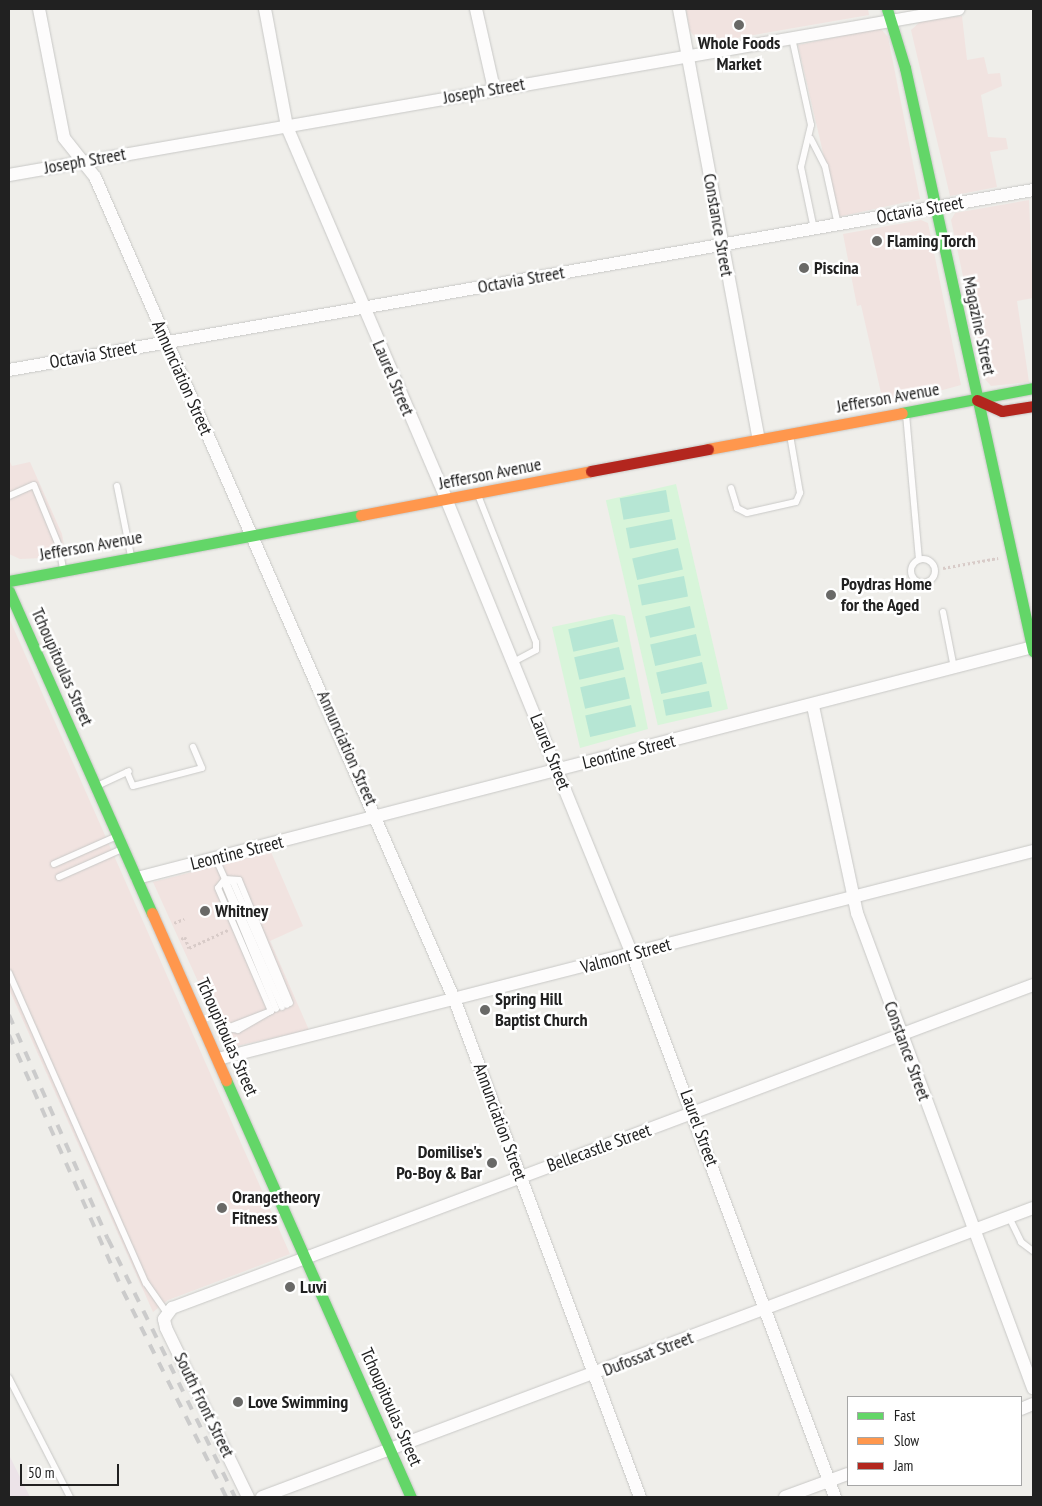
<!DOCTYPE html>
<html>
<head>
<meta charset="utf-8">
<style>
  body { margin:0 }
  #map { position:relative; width:1042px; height:1506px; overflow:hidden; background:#efeeea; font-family:"PT Sans Narrow",sans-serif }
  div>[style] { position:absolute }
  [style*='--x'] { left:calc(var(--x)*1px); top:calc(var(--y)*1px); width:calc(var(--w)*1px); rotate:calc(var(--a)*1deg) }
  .commercial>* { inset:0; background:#f1e3e0 }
  .industrial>* { inset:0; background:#ece3e8 }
  .park>* { inset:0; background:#d8f5da; transform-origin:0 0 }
  .pitch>* { inset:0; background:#b6e6d4; transform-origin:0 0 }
  .water>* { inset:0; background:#bed9e2 }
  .round { border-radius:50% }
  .path>* { height:2.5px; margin-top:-1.25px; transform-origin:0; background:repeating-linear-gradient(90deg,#d8cbc8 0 2.5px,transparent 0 5px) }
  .roads { filter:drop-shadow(0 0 1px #c8c8c6) drop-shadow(0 0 1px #c8c8c6) }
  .lane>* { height:6px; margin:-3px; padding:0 3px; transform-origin:3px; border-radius:3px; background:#fdfcfc }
  .lane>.ring { margin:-3px; padding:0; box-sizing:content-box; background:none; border:6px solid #fdfcfc; border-radius:50% }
  .street>* { height:12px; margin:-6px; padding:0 6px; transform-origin:6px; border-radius:6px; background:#fdfcfc }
  .fast>* { height:11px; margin:-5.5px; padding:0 5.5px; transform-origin:5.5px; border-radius:5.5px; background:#63d668 }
  .slow>* { height:11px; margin:-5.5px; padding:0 5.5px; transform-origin:5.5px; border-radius:5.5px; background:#ff974d }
  .jam>* { height:11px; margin:-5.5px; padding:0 5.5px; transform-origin:5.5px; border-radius:5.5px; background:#b3261e }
  .rail>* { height:4px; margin-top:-2px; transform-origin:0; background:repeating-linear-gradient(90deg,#cbcbcb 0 10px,transparent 0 20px) }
  .dots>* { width:14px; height:14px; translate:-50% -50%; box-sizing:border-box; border:2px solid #fff; border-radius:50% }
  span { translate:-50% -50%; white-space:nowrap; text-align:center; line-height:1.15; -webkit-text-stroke:5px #fff; paint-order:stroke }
  .poi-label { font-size:18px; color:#212121; font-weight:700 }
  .left { translate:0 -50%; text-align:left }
  .right { translate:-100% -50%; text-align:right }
  .street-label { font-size:18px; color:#212121 }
  .frame { position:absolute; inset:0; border:10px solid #212121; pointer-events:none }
  .legend { position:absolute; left:847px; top:1396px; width:175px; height:90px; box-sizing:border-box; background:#fff; border:1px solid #a6a6a6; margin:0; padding:6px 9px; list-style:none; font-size:15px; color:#212121 }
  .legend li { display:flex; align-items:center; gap:10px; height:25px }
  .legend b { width:25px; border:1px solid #a6a6a6 }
  .scale { position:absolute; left:20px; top:1464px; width:99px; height:22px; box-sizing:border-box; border:2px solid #212121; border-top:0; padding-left:6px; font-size:15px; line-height:18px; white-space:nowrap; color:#212121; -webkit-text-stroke:4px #fff; paint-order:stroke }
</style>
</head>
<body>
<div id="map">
  <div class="commercial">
    <i style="clip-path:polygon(686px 9px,868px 9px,869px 15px,701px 44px,690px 31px)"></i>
    <i style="clip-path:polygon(962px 16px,967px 60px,984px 57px,988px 74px,1000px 73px,1002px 86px,981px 95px,988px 137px,1006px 138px,1008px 149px,990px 152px,997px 187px,950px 196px,911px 30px,921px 21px)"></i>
    <i style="clip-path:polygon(880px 28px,888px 37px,920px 199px,838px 217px,798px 45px)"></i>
    <i style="clip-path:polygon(1029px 200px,1033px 298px,1017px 301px,1029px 382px,991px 386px,985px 379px,951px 220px,955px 213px)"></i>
    <i style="clip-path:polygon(921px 220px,928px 223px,961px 385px,884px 406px,861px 305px,857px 306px,843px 234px)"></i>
    <i style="clip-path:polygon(9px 460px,12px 466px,30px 462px,62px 534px,66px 557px,20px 559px,9px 554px)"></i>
    <i style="clip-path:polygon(9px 618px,290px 1254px,168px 1300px,153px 1312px,9px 989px)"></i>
    <i style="clip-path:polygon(271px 852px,303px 926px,270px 941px,309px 1030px,228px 1048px,153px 882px)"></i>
  </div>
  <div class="industrial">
    <i style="clip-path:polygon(9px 1455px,30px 1497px,9px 1497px)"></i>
  </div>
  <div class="park">
    <i style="left:676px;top:484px;width:231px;height:72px;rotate:77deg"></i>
    <i style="clip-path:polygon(614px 614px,625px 616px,648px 729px,580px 748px,552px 627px)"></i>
  </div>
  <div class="pitch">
    <i style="left:666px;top:490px;width:22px;height:47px;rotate:80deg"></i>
    <i style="left:672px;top:519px;width:21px;height:47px;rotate:79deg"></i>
    <i style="left:678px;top:548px;width:22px;height:47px;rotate:77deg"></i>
    <i style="left:684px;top:576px;width:21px;height:47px;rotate:79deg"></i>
    <i style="left:690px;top:606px;width:22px;height:46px;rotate:77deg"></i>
    <i style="left:613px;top:619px;width:23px;height:46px;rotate:77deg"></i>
    <i style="left:696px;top:634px;width:22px;height:47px;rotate:77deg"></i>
    <i style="left:619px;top:647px;width:23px;height:46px;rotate:77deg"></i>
    <i style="left:702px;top:662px;width:22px;height:47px;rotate:77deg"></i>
    <i style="left:625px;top:677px;width:22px;height:46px;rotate:77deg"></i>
    <i style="left:709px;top:691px;width:16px;height:47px;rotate:79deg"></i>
    <i style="left:631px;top:705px;width:22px;height:47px;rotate:77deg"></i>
  </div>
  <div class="water">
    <i class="round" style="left:797px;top:261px;width:14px;height:14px"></i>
  </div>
  <div class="path">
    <i style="--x:943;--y:568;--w:56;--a:-10.3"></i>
    <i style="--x:174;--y:923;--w:11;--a:-22"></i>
    <i style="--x:181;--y:939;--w:4;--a:-27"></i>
    <i style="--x:185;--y:937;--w:12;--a:70"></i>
    <i style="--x:189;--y:948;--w:43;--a:-24.8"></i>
  </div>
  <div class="roads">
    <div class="lane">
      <i style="--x:792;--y:38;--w:89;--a:77.7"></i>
      <i style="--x:811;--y:125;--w:43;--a:103.4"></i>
      <i style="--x:801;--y:167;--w:63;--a:78.2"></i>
      <i style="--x:811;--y:139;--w:30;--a:63"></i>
      <i style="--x:825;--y:166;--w:60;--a:77.6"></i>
      <i style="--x:906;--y:414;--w:146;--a:84.9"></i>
      <i style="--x:117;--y:486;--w:71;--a:78.7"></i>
      <i style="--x:731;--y:488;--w:21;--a:73"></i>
      <i style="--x:737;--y:508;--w:11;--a:27"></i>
      <i style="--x:747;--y:513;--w:50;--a:-12.7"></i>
      <i style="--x:796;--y:502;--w:10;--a:-66"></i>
      <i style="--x:800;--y:493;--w:59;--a:-99.8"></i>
      <i style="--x:478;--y:495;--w:158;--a:68.5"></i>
      <i style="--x:536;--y:642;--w:8;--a:90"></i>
      <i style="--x:536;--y:650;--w:26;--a:152"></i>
      <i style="--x:9;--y:496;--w:27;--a:-24"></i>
      <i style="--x:34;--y:485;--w:66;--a:67.7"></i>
      <i style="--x:59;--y:546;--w:22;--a:80"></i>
      <i class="ring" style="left:911px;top:559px;width:18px;height:18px"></i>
      <i style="--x:943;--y:612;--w:57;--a:78.9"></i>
      <i style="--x:127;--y:772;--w:15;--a:67"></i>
      <i style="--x:133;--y:786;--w:71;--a:-14.6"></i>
      <i style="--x:202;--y:768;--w:23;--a:-113"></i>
      <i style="--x:97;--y:786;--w:35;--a:-25"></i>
      <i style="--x:216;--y:859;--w:162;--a:66"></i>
      <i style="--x:54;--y:864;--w:69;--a:-24"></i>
      <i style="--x:59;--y:877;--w:69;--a:-24"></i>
      <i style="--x:225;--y:879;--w:14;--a:4"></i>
      <i style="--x:239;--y:880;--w:133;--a:67.5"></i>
      <i style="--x:225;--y:879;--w:11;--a:128"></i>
      <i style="--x:218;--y:888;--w:134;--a:66.7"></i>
      <i style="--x:228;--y:880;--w:5;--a:22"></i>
      <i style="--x:233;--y:882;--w:134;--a:66.3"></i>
      <i style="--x:224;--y:882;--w:137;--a:67.7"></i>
      <i style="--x:9;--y:973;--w:339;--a:66.2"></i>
      <i style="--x:146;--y:1283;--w:35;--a:55"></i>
      <i style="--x:226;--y:1028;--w:12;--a:9"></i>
      <i style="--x:238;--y:1030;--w:38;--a:-30"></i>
      <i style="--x:227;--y:1028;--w:47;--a:-21.1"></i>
      <i style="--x:1009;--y:1217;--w:28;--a:64"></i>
      <i style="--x:1021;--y:1242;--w:15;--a:37"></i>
      <i style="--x:9;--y:1378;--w:134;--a:62.9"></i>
    </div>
    <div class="street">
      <i style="--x:39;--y:9;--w:131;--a:79"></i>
      <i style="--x:64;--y:138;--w:50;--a:51.5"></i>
      <i style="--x:95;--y:177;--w:899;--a:66.4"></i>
      <i style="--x:455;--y:1001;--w:529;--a:69.55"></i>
      <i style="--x:265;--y:9;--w:120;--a:79.4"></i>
      <i style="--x:287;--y:127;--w:407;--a:66.8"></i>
      <i style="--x:447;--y:501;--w:489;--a:67.8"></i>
      <i style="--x:632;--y:954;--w:580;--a:69.5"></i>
      <i style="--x:476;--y:9;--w:82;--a:77.3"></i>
      <i style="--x:679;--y:9;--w:438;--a:79.5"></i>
      <i style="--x:9;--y:175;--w:964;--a:-9.91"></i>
      <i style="--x:9;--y:370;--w:1040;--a:-9.97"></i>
      <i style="--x:813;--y:706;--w:212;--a:78"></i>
      <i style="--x:857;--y:913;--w:507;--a:69.67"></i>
      <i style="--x:137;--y:878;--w:925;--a:-14.46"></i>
      <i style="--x:218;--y:1059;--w:841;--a:-14.32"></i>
      <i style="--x:1021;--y:1409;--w:13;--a:-23"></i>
      <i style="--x:248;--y:1497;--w:188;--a:-115.9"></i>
      <i style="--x:166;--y:1328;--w:9;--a:-103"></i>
      <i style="--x:164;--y:1319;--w:14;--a:-54"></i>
      <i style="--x:172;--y:1308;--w:920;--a:-20.56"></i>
      <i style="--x:262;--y:1497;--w:823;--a:-20.55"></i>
      <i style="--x:785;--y:1497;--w:67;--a:-20.1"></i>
    </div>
    <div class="fast">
      <i style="--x:887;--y:9;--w:62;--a:73"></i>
      <i style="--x:905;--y:68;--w:597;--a:77.62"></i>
      <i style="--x:902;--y:413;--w:133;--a:-10.8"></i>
      <i style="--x:9;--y:581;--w:358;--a:-10.6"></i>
      <i style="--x:9;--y:591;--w:352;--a:66.1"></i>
      <i style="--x:226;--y:1080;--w:456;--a:66.1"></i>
    </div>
    <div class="slow">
      <i style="--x:708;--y:449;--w:197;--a:-10.5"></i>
      <i style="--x:361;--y:515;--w:234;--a:-10.8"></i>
      <i style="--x:152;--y:913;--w:183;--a:66.1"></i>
    </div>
    <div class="jam">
      <i style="--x:977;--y:400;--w:27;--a:24"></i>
      <i style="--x:1002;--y:411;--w:31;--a:-9"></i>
      <i style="--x:591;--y:471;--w:119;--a:-10.6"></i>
    </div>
  </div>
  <div class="rail">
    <i style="--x:9;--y:1015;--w:245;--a:66.2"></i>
    <i style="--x:108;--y:1239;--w:288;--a:63.8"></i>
    <i style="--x:9;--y:1035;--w:280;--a:66"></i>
    <i style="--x:123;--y:1291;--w:230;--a:63.4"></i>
  </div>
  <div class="dots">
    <i style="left:739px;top:25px;background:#696967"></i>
    <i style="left:877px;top:241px;background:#696967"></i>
    <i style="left:804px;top:268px;background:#696967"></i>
    <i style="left:831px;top:595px;background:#696967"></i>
    <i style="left:205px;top:911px;background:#696967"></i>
    <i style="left:485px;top:1010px;background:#696967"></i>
    <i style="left:492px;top:1163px;background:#696967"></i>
    <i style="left:222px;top:1208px;background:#696967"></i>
    <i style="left:290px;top:1287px;background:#696967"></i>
    <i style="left:238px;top:1402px;background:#696967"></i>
  </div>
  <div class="poi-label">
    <span style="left:739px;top:54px">Whole Foods<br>Market</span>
    <span class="left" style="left:887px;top:241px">Flaming Torch</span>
    <span class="left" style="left:814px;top:268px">Piscina</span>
    <span class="left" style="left:841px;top:595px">Poydras Home<br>for the Aged</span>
    <span class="left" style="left:215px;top:911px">Whitney</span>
    <span class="left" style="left:495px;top:1010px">Spring Hill<br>Baptist Church</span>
    <span class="right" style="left:482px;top:1163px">Domilise's<br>Po-Boy &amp; Bar</span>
    <span class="left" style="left:232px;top:1208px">Orangetheory<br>Fitness</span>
    <span class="left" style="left:300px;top:1287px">Luvi</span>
    <span class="left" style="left:248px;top:1402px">Love Swimming</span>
  </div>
  <div class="street-label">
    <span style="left:484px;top:91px;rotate:-10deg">Joseph Street</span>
    <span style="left:85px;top:161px;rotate:-10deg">Joseph Street</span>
    <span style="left:920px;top:210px;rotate:-10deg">Octavia Street</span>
    <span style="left:718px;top:225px;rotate:80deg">Constance Street</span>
    <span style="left:521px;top:280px;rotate:-10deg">Octavia Street</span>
    <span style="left:979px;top:326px;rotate:78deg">Magazine Street</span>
    <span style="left:93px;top:355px;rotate:-10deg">Octavia Street</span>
    <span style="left:182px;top:378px;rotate:66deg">Annunciation Street</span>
    <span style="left:393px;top:378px;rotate:67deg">Laurel Street</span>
    <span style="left:888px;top:398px;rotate:-10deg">Jefferson Avenue</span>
    <span style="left:490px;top:474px;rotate:-11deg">Jefferson Avenue</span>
    <span style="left:91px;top:546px;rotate:-10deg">Jefferson Avenue</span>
    <span style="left:62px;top:667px;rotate:66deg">Tchoupitoulas Street</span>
    <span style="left:347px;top:748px;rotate:66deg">Annunciation Street</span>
    <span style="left:550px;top:752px;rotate:68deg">Laurel Street</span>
    <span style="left:629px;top:752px;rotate:-14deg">Leontine Street</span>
    <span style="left:237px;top:853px;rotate:-14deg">Leontine Street</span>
    <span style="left:626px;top:956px;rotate:-15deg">Valmont Street</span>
    <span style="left:227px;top:1037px;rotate:66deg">Tchoupitoulas Street</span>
    <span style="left:907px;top:1051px;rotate:70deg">Constance Street</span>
    <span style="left:500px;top:1122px;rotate:70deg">Annunciation Street</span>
    <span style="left:699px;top:1128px;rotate:70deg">Laurel Street</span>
    <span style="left:599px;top:1148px;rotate:-20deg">Bellecastle Street</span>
    <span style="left:648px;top:1354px;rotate:-21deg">Dufossat Street</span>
    <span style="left:204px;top:1405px;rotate:64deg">South Front Street</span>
    <span style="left:391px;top:1407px;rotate:66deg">Tchoupitoulas Street</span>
  </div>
  <div class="frame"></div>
  <ul class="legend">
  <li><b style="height:6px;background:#63d668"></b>Fast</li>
  <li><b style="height:6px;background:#ff974d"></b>Slow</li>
  <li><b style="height:6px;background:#b3261e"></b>Jam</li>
  </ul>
  <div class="scale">50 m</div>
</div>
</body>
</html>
